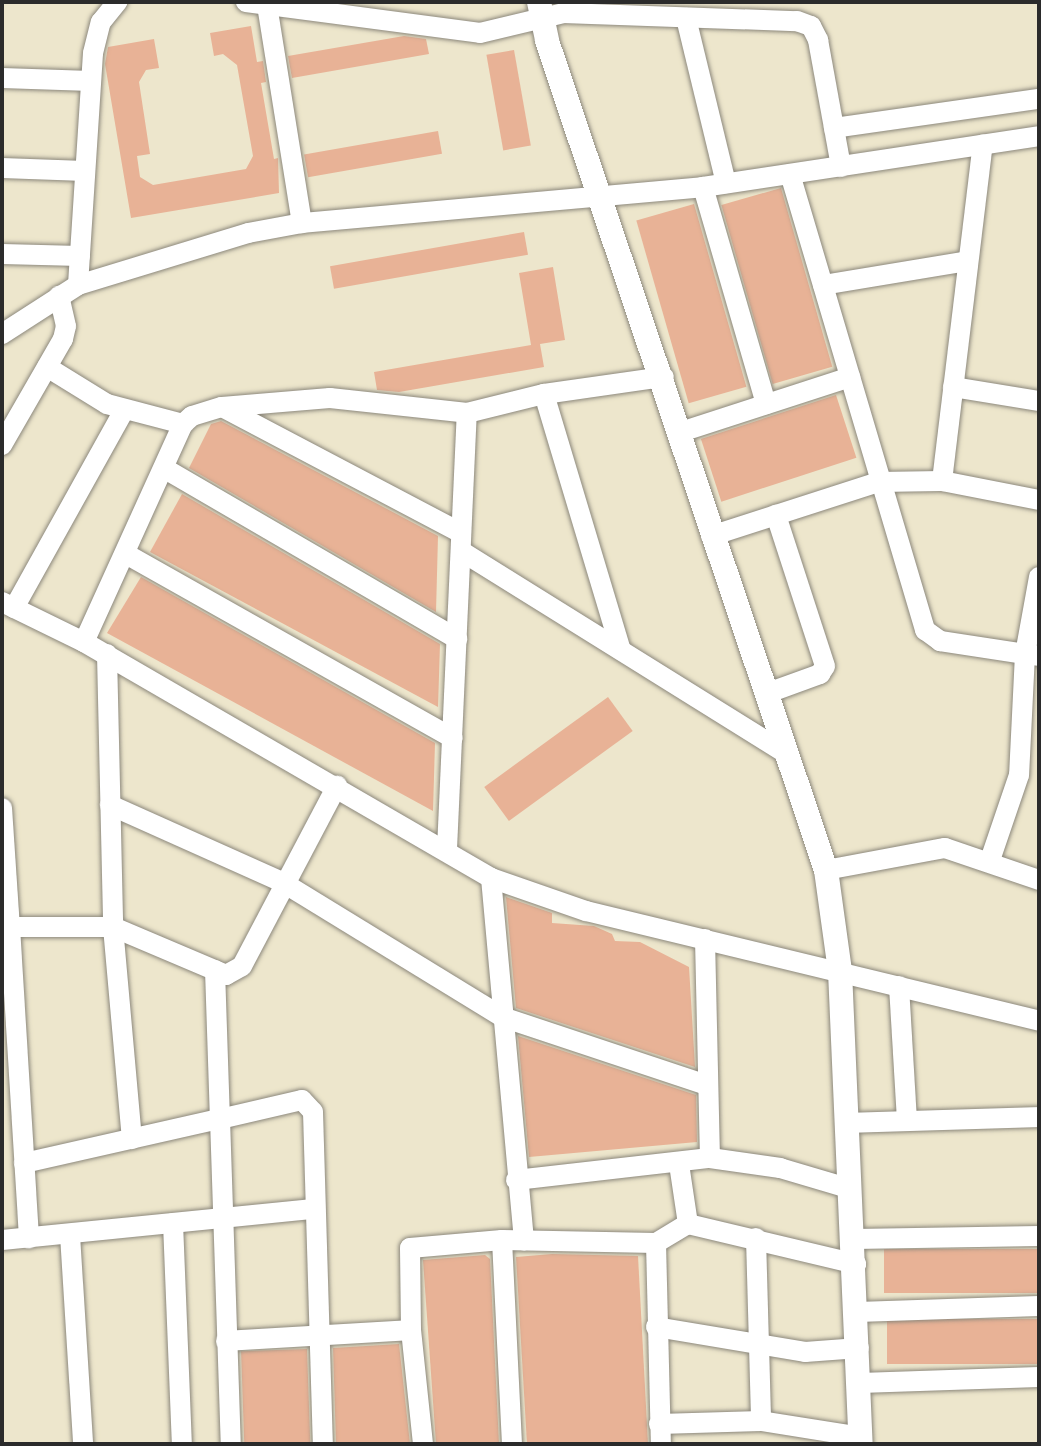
<!DOCTYPE html>
<html>
<head>
<meta charset="utf-8">
<style>
  body { margin:0 }
  #map { position:relative; width:1041px; height:1446px; overflow:hidden; background:#ede6cc; font-family:"Playpen Sans",sans-serif }
  div>[style] { position:absolute }
  [style*='--x'] { left:calc(var(--x)*1px); top:calc(var(--y)*1px); width:calc(var(--w)*1px); rotate:calc(var(--a)*1deg) }
  .building>* { inset:0; background:#e8b296; transform-origin:0 0 }
  .roads { filter:drop-shadow(0 0 2px #8c887c) drop-shadow(0 0 2px #8c887c) }
  .minor>* { height:20px; margin:-10px; padding:0 10px; transform-origin:10px; border-radius:10px; background:#fff }
  .major>* { height:24px; margin:-12px; padding:0 12px; transform-origin:12px; border-radius:12px; background:#fff }
  span { translate:-50% -50%; white-space:nowrap; text-align:center; line-height:1.15; -webkit-text-stroke:6px #f6f6f2; paint-order:stroke }
  .frame { position:absolute; inset:0; border:4px solid #2b2b2b; pointer-events:none }
</style>
</head>
<body>
<div id="map">
  <div class="building">
    <i style="clip-path:polygon(251px 26px,257px 62px,263px 61px,266px 82px,261px 83px,274px 159px,278px 158px,279px 193px,131px 218px,105px 64px,108px 47px,154px 39px,159px 68px,146px 70px,139px 82px,150px 154px,137px 156px,140px 177px,153px 185px,246px 169px,253px 156px,237px 65px,223px 54px,214px 56px,210px 33px)"></i>
    <i style="clip-path:polygon(404px 36px,426px 39px,429px 54px,292px 78px,288px 56px)"></i>
    <i style="left:514px;top:50px;width:97px;height:28px;rotate:80deg"></i>
    <i style="left:438px;top:131px;width:23px;height:136px;rotate:80deg"></i>
    <i style="left:781px;top:188px;width:186px;height:62px;rotate:74deg"></i>
    <i style="left:694px;top:204px;width:190px;height:60px;rotate:74deg"></i>
    <i style="left:524px;top:232px;width:23px;height:197px;rotate:80deg"></i>
    <i style="clip-path:polygon(553px 267px,565px 340px,540px 344px,544px 367px,399px 392px,377px 390px,374px 372px,531px 345px,519px 273px)"></i>
    <i style="left:836px;top:395px;width:66px;height:142px;rotate:72deg"></i>
    <i style="clip-path:polygon(221px 421px,438px 536px,436px 612px,189px 468px,211px 424px)"></i>
    <i style="clip-path:polygon(182px 494px,440px 644px,438px 707px,150px 552px)"></i>
    <i style="clip-path:polygon(141px 577px,435px 743px,433px 811px,107px 633px)"></i>
    <i style="left:608px;top:697px;width:42px;height:153px;rotate:54deg"></i>
    <i style="clip-path:polygon(506px 897px,552px 913px,552px 923px,594px 926px,612px 934px,615px 941px,640px 942px,689px 967px,695px 1067px,516px 1008px)"></i>
    <i style="clip-path:polygon(518px 1036px,696px 1095px,697px 1142px,529px 1157px)"></i>
    <i style="left:1039px;top:1249px;width:44px;height:155px;rotate:90deg"></i>
    <i style="clip-path:polygon(552px 1254px,638px 1256px,648px 1444px,527px 1444px,516px 1257px)"></i>
    <i style="clip-path:polygon(485px 1255px,490px 1259px,499px 1444px,436px 1444px,423px 1260px)"></i>
    <i style="left:1039px;top:1319px;width:45px;height:152px;rotate:90deg"></i>
    <i style="clip-path:polygon(399px 1344px,410px 1444px,336px 1444px,333px 1348px)"></i>
    <i style="left:307px;top:1349px;width:95px;height:66px;rotate:88deg"></i>
  </div>
  <div class="roads">
    <div class="minor">
      <i style="--x:246;--y:2;--w:236;--a:7.5"></i>
      <i style="--x:480;--y:33;--w:85;--a:-13.5"></i>
      <i style="--x:563;--y:13;--w:234;--a:2"></i>
      <i style="--x:797;--y:21;--w:15;--a:20"></i>
      <i style="--x:811;--y:26;--w:16;--a:63"></i>
      <i style="--x:818;--y:40;--w:129;--a:79.7"></i>
      <i style="--x:267;--y:5;--w:221;--a:80.9"></i>
      <i style="--x:686;--y:18;--w:170;--a:76.4"></i>
      <i style="--x:2;--y:78;--w:89;--a:1.9"></i>
      <i style="--x:834;--y:128;--w:207;--a:-8.1"></i>
      <i style="--x:2;--y:168;--w:83;--a:2.1"></i>
      <i style="--x:790;--y:174;--w:476;--a:73.5"></i>
      <i style="--x:925;--y:630;--w:19;--a:36"></i>
      <i style="--x:940;--y:641;--w:86;--a:8.7"></i>
      <i style="--x:1025;--y:654;--w:121;--a:92.8"></i>
      <i style="--x:1019;--y:775;--w:90;--a:108.8"></i>
      <i style="--x:703;--y:187;--w:226;--a:73.8"></i>
      <i style="--x:2;--y:254;--w:78;--a:1.5"></i>
      <i style="--x:78;--y:285;--w:232;--a:-86.3"></i>
      <i style="--x:93;--y:53;--w:32;--a:-76"></i>
      <i style="--x:101;--y:22;--w:26;--a:-51"></i>
      <i style="--x:823;--y:285;--w:147;--a:-9.4"></i>
      <i style="--x:2;--y:334;--w:90;--a:-32.8"></i>
      <i style="--x:78;--y:285;--w:178;--a:-17"></i>
      <i style="--x:248;--y:233;--w:55;--a:-10.5"></i>
      <i style="--x:302;--y:223;--w:403;--a:-5.1"></i>
      <i style="--x:703;--y:187;--w:340;--a:-8.6"></i>
      <i style="--x:47;--y:367;--w:70;--a:31.7"></i>
      <i style="--x:107;--y:404;--w:79;--a:14.7"></i>
      <i style="--x:953;--y:387;--w:87;--a:9.2"></i>
      <i style="--x:544;--y:394;--w:267;--a:73.3"></i>
      <i style="--x:222;--y:407;--w:270;--a:27.8"></i>
      <i style="--x:678;--y:433;--w:181;--a:-18"></i>
      <i style="--x:2;--y:445;--w:122;--a:-60.1"></i>
      <i style="--x:63;--y:339;--w:13;--a:-77"></i>
      <i style="--x:66;--y:326;--w:31;--a:-103"></i>
      <i style="--x:167;--y:470;--w:336;--a:30.2"></i>
      <i style="--x:942;--y:481;--w:339;--a:-83.1"></i>
      <i style="--x:711;--y:536;--w:176;--a:-17.9"></i>
      <i style="--x:878;--y:482;--w:64;--a:-0.9"></i>
      <i style="--x:942;--y:481;--w:99;--a:11.1"></i>
      <i style="--x:461;--y:551;--w:383;--a:31.9"></i>
      <i style="--x:126;--y:554;--w:375;--a:29.4"></i>
      <i style="--x:1039;--y:577;--w:78;--a:100.3"></i>
      <i style="--x:1025;--y:654;--w:14;--a:8"></i>
      <i style="--x:2;--y:602;--w:91;--a:26"></i>
      <i style="--x:84;--y:642;--w:470;--a:30.1"></i>
      <i style="--x:491;--y:878;--w:101;--a:19.2"></i>
      <i style="--x:586;--y:911;--w:466;--a:13.6"></i>
      <i style="--x:14;--y:608;--w:227;--a:-60.9"></i>
      <i style="--x:84;--y:642;--w:239;--a:-65.6"></i>
      <i style="--x:183;--y:424;--w:12;--a:-42"></i>
      <i style="--x:192;--y:416;--w:31;--a:-17"></i>
      <i style="--x:222;--y:407;--w:108;--a:-4.8"></i>
      <i style="--x:330;--y:398;--w:138;--a:6.2"></i>
      <i style="--x:467;--y:413;--w:79;--a:-13.9"></i>
      <i style="--x:544;--y:394;--w:121;--a:-8.1"></i>
      <i style="--x:107;--y:654;--w:273;--a:88.7"></i>
      <i style="--x:113;--y:927;--w:213;--a:84.9"></i>
      <i style="--x:765;--y:694;--w:59;--a:-20"></i>
      <i style="--x:820;--y:674;--w:9;--a:-58"></i>
      <i style="--x:825;--y:666;--w:159;--a:-108"></i>
      <i style="--x:110;--y:805;--w:188;--a:24.1"></i>
      <i style="--x:282;--y:882;--w:258;--a:31.5"></i>
      <i style="--x:502;--y:1017;--w:216;--a:18.4"></i>
      <i style="--x:2;--y:808;--w:119;--a:86.2"></i>
      <i style="--x:10;--y:927;--w:103;--a:0"></i>
      <i style="--x:113;--y:927;--w:123;--a:23"></i>
      <i style="--x:226;--y:975;--w:18;--a:-29"></i>
      <i style="--x:242;--y:966;--w:204;--a:-62.2"></i>
      <i style="--x:447;--y:849;--w:436;--a:-87.4"></i>
      <i style="--x:826;--y:870;--w:121;--a:-10.5"></i>
      <i style="--x:945;--y:848;--w:99;--a:18.8"></i>
      <i style="--x:491;--y:878;--w:364;--a:84.8"></i>
      <i style="--x:2;--y:928;--w:8;--a:-7"></i>
      <i style="--x:10;--y:927;--w:312;--a:86.5"></i>
      <i style="--x:705;--y:939;--w:219;--a:88.7"></i>
      <i style="--x:215;--y:970;--w:149;--a:88.1"></i>
      <i style="--x:220;--y:1119;--w:84;--a:-13"></i>
      <i style="--x:302;--y:1100;--w:16;--a:47"></i>
      <i style="--x:313;--y:1112;--w:332;--a:88.3"></i>
      <i style="--x:899;--y:986;--w:135;--a:86.6"></i>
      <i style="--x:847;--y:1123;--w:192;--a:-1.8"></i>
      <i style="--x:24;--y:1163;--w:201;--a:-12.7"></i>
      <i style="--x:220;--y:1119;--w:325;--a:88.1"></i>
      <i style="--x:679;--y:1164;--w:61;--a:81.5"></i>
      <i style="--x:688;--y:1224;--w:173;--a:13.4"></i>
      <i style="--x:516;--y:1180;--w:195;--a:-6.5"></i>
      <i style="--x:710;--y:1158;--w:71;--a:8.1"></i>
      <i style="--x:780;--y:1168;--w:74;--a:16.5"></i>
      <i style="--x:173;--y:1223;--w:221;--a:87.7"></i>
      <i style="--x:70;--y:1235;--w:209;--a:86.4"></i>
      <i style="--x:756;--y:1238;--w:183;--a:88.4"></i>
      <i style="--x:854;--y:1239;--w:185;--a:-0.9"></i>
      <i style="--x:2;--y:1240;--w:313;--a:-5.7"></i>
      <i style="--x:502;--y:1240;--w:204;--a:87.2"></i>
      <i style="--x:656;--y:1243;--w:201;--a:88.6"></i>
      <i style="--x:857;--y:1312;--w:182;--a:-1.9"></i>
      <i style="--x:656;--y:1327;--w:151;--a:9.5"></i>
      <i style="--x:805;--y:1352;--w:54;--a:-4.2"></i>
      <i style="--x:226;--y:1341;--w:185;--a:-3.4"></i>
      <i style="--x:860;--y:1383;--w:179;--a:-1.9"></i>
      <i style="--x:659;--y:1424;--w:102;--a:-1.7"></i>
      <i style="--x:761;--y:1421;--w:101;--a:9.1"></i>
      <i style="--x:423;--y:1444;--w:115;--a:-96"></i>
      <i style="--x:411;--y:1330;--w:82;--a:-90.7"></i>
      <i style="--x:410;--y:1248;--w:92;--a:-5"></i>
      <i style="--x:502;--y:1240;--w:154;--a:1.1"></i>
      <i style="--x:656;--y:1243;--w:37;--a:-31"></i>
    </div>
    <div class="major">
      <i style="--x:539;--y:2;--w:40;--a:78"></i>
      <i style="--x:547;--y:41;--w:875;--a:71.4"></i>
      <i style="--x:826;--y:870;--w:102;--a:82.1"></i>
      <i style="--x:840;--y:971;--w:473;--a:87.5"></i>
    </div>
  </div>
  <div class="frame"></div>
</div>
</body>
</html>
